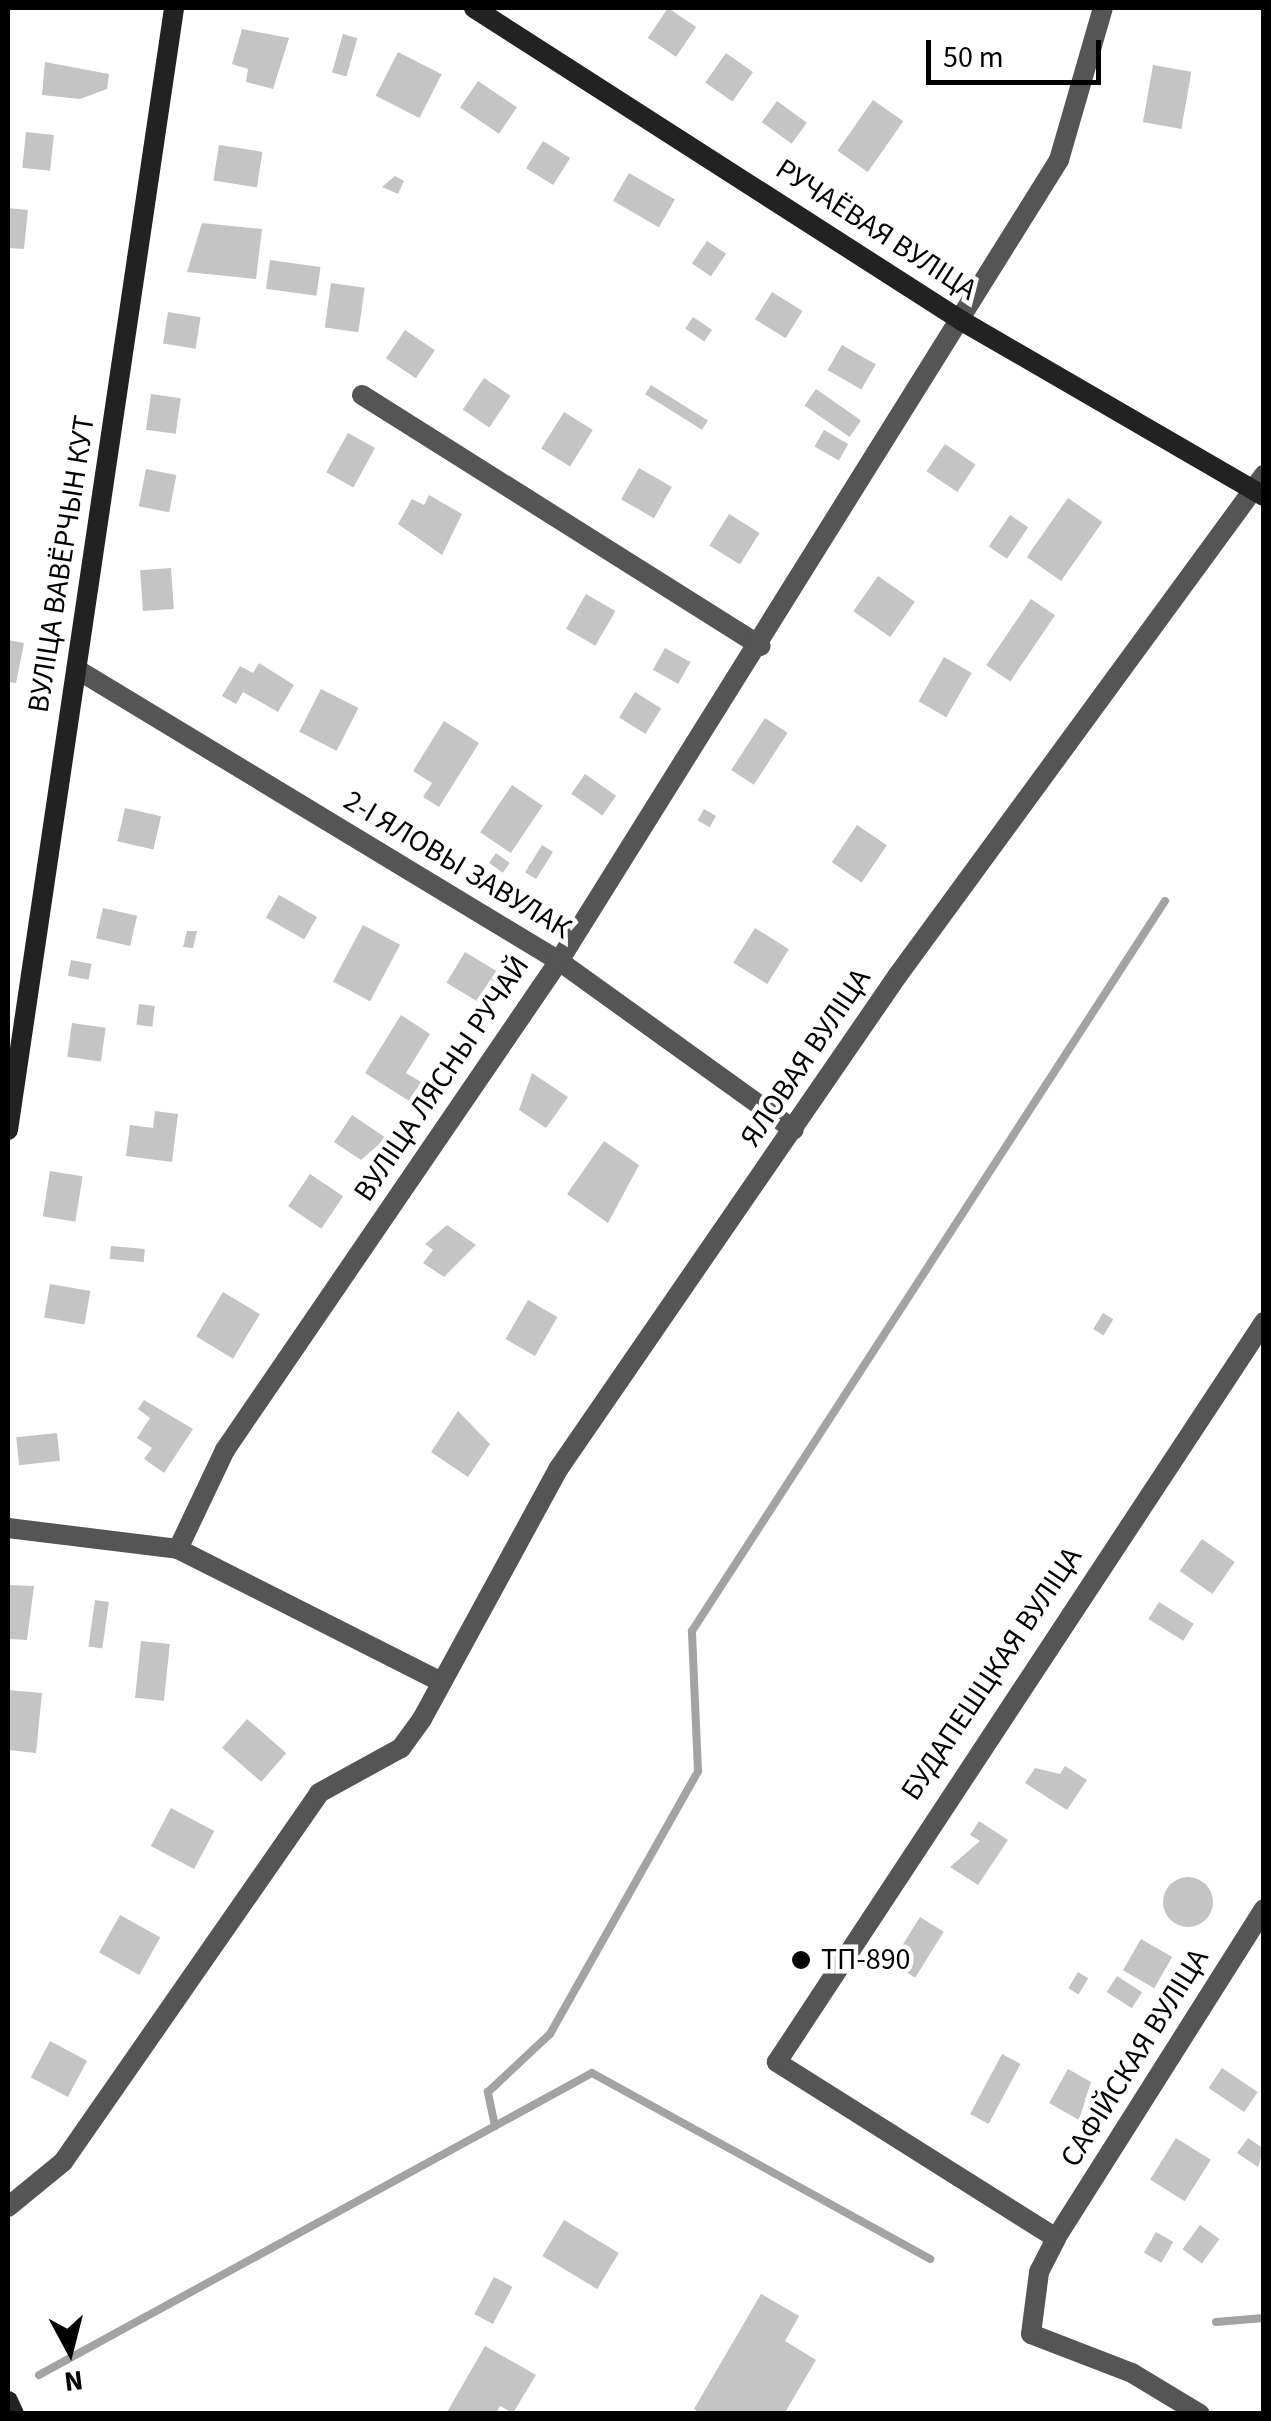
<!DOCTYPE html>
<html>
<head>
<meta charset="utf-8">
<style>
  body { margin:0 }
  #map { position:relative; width:1271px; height:2421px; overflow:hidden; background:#fff; font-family:"Source Sans 3",sans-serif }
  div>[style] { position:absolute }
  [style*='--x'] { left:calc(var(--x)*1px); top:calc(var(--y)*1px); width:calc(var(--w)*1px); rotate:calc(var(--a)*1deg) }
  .stream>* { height:8px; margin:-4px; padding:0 4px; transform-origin:4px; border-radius:4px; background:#a3a3a3 }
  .building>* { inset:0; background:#c4c4c4; transform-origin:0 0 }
  .round { border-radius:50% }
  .street>* { height:20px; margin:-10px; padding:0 10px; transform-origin:10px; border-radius:10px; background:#555 }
  .secondary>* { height:20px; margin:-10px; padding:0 10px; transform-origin:10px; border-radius:10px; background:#222 }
  .dots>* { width:28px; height:28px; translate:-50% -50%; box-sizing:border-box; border:5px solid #fff; border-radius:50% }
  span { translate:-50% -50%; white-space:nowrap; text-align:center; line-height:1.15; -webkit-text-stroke:9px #fff; paint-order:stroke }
  .street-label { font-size:30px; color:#000 }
  .poi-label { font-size:30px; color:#000 }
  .left { translate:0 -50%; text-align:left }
  .frame { position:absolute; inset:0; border:10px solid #000; pointer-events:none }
  .north { position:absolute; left:20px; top:2301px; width:100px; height:100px; -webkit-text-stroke:8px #fff; paint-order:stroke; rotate:173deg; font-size:28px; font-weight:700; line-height:40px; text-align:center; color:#000 }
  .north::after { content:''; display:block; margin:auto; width:35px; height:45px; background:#000; clip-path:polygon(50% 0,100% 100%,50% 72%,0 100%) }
  .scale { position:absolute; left:926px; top:40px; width:175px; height:45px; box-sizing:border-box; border:5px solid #000; border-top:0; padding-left:12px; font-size:30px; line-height:35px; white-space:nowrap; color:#000; -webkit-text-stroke:8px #fff; paint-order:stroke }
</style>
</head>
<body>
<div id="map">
  <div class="stream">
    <i style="--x:495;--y:2126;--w:35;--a:-102"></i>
    <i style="--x:488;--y:2092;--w:85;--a:-43.1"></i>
    <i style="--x:550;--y:2034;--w:302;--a:-60.6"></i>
    <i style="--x:698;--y:1771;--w:140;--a:-92.5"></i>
    <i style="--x:692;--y:1631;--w:870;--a:-57.06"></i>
    <i style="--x:1216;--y:2322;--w:48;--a:-4.8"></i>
    <i style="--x:39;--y:2375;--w:630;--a:-28.64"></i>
    <i style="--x:592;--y:2073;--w:386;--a:28.8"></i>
  </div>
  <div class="building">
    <i style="left:668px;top:8px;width:34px;height:36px;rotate:34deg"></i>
    <i style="clip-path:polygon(242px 29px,289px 38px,273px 89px,246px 82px,248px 69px,232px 64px)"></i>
    <i style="left:343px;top:34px;width:15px;height:40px;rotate:16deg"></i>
    <i style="left:398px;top:52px;width:49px;height:49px;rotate:27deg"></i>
    <i style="left:726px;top:53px;width:33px;height:36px;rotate:35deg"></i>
    <i style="clip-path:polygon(45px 62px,109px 74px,107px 89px,80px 99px,42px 95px)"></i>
    <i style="left:1153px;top:65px;width:39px;height:58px;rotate:10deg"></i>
    <i style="left:478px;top:81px;width:47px;height:32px;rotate:34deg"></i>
    <i style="left:873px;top:100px;width:37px;height:62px;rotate:35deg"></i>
    <i style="left:777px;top:101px;width:37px;height:26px;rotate:36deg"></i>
    <i style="left:26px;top:132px;width:28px;height:36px;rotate:6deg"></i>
    <i style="left:543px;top:141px;width:32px;height:32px;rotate:32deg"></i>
    <i style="left:219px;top:145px;width:44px;height:36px;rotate:9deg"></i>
    <i style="left:629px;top:173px;width:53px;height:32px;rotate:30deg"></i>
    <i style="clip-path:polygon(395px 176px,404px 181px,398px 194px,382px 187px)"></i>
    <i style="clip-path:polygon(8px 208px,28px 210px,24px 249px,8px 248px)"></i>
    <i style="clip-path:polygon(202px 223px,262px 229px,256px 279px,187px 272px)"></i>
    <i style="left:707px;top:241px;width:23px;height:27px;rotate:34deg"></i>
    <i style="left:270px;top:260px;width:51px;height:29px;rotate:8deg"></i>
    <i style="left:331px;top:283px;width:34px;height:45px;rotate:8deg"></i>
    <i style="left:772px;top:292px;width:36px;height:32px;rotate:32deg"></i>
    <i style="left:168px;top:312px;width:33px;height:32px;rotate:9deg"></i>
    <i style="left:693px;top:317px;width:23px;height:14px;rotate:34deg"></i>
    <i style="left:405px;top:330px;width:36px;height:34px;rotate:34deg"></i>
    <i style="left:842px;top:345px;width:39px;height:29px;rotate:30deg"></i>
    <i style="left:484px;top:378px;width:32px;height:38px;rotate:34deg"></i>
    <i style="left:651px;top:385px;width:67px;height:11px;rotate:32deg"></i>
    <i style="left:816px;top:389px;width:55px;height:20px;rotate:35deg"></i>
    <i style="left:151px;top:394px;width:30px;height:36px;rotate:8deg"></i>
    <i style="left:564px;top:412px;width:34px;height:43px;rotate:32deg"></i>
    <i style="left:824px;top:430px;width:28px;height:19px;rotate:30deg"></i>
    <i style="left:348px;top:433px;width:31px;height:45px;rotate:29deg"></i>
    <i style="left:945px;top:444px;width:37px;height:33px;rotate:34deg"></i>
    <i style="left:639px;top:468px;width:38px;height:36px;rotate:30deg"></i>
    <i style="left:146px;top:469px;width:31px;height:38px;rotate:11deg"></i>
    <i style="clip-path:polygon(429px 495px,462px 514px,442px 555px,398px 524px,412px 499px,424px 505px)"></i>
    <i style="left:1068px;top:498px;width:42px;height:72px;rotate:35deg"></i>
    <i style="left:729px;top:514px;width:36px;height:37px;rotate:32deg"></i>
    <i style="left:1010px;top:515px;width:22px;height:38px;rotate:34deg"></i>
    <i style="left:171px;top:568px;width:41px;height:31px;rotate:86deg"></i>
    <i style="left:878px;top:576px;width:45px;height:43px;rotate:35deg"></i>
    <i style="left:586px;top:594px;width:34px;height:40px;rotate:30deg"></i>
    <i style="left:1031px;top:599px;width:29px;height:80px;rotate:34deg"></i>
    <i style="clip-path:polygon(8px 640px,24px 643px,16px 683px,8px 682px)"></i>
    <i style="left:665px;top:648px;width:29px;height:25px;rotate:29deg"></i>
    <i style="left:944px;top:657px;width:32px;height:51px;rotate:30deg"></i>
    <i style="clip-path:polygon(259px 663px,294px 685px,278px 712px,243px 692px,236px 704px,222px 696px,240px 666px,253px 673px)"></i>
    <i style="left:321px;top:689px;width:42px;height:48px;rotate:27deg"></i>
    <i style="left:635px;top:692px;width:31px;height:30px;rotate:32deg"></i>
    <i style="left:765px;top:718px;width:27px;height:62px;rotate:33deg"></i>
    <i style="clip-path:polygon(444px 721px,479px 743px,439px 807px,423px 797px,432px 783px,413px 771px)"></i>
    <i style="left:585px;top:774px;width:38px;height:24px;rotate:35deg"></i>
    <i style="left:512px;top:785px;width:37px;height:57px;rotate:34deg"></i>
    <i style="left:125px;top:808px;width:37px;height:34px;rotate:13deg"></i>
    <i style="left:704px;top:809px;width:14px;height:13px;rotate:30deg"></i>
    <i style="left:857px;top:825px;width:36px;height:45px;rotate:34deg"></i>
    <i style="left:542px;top:845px;width:13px;height:32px;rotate:32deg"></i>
    <i style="left:496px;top:853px;width:17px;height:12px;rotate:36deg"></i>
    <i style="left:279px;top:895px;width:44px;height:26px;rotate:30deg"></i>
    <i style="left:103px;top:908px;width:35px;height:31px;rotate:13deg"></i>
    <i style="left:363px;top:925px;width:42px;height:64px;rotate:28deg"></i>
    <i style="left:755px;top:928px;width:40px;height:41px;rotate:32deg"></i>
    <i style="clip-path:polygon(187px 931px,197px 931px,193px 948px,183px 947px)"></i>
    <i style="left:465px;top:952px;width:43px;height:36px;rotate:31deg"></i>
    <i style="left:71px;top:960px;width:21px;height:16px;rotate:11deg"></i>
    <i style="left:139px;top:1004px;width:16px;height:21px;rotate:7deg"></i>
    <i style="clip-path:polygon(401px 1015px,430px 1034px,406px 1073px,421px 1082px,409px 1101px,365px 1073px)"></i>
    <i style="left:72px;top:1023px;width:34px;height:34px;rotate:8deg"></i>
    <i style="clip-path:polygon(532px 1073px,568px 1097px,546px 1128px,519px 1110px)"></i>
    <i style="clip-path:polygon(155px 1111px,178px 1114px,172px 1162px,126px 1156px,130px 1125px,153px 1128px)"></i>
    <i style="clip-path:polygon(352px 1115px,386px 1138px,361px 1160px,334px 1142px)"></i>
    <i style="clip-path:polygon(604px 1141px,639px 1165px,608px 1223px,567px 1194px)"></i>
    <i style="left:50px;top:1171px;width:33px;height:46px;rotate:9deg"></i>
    <i style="left:310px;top:1174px;width:40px;height:39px;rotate:34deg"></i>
    <i style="clip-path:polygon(447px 1225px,476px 1245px,444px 1277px,423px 1263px,433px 1250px,425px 1244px)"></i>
    <i style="left:111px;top:1246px;width:34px;height:13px;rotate:5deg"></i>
    <i style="left:50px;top:1284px;width:41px;height:34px;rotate:10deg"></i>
    <i style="left:223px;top:1292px;width:43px;height:52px;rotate:31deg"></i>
    <i style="left:528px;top:1300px;width:34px;height:45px;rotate:30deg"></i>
    <i style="left:1103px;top:1313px;width:12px;height:19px;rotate:31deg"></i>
    <i style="clip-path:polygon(144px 1400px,193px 1429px,164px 1473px,144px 1459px,152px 1448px,137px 1438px,150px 1418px,138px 1409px)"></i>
    <i style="clip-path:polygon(458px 1411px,490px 1444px,468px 1477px,431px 1452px)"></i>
    <i style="left:57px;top:1433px;width:28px;height:41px;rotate:84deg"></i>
    <i style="left:1202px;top:1539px;width:40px;height:39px;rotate:35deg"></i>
    <i style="clip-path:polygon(8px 1585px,34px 1586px,27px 1640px,8px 1639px)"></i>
    <i style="left:95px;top:1600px;width:14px;height:47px;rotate:8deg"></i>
    <i style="left:1159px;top:1602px;width:41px;height:20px;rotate:32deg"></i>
    <i style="left:141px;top:1641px;width:29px;height:57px;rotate:6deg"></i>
    <i style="clip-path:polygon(8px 1690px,42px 1693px,36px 1753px,8px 1750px)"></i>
    <i style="left:247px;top:1719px;width:52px;height:38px;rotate:41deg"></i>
    <i style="clip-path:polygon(1065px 1766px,1087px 1780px,1067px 1810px,1025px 1783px,1035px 1768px,1060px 1774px)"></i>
    <i style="left:171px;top:1808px;width:49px;height:43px;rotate:28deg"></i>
    <i style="clip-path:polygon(979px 1821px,1008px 1840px,978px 1885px,950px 1867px,980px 1841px,970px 1835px)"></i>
    <i class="round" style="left:1163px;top:1877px;width:50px;height:50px"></i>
    <i style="left:120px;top:1915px;width:46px;height:43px;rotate:29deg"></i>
    <i style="left:920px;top:1917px;width:28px;height:54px;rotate:32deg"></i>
    <i style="left:1141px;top:1939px;width:36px;height:36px;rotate:30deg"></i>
    <i style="left:1078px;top:1972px;width:12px;height:19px;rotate:31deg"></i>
    <i style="left:1117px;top:1976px;width:30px;height:19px;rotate:33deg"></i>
    <i style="left:50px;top:2041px;width:42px;height:41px;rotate:28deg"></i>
    <i style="left:1002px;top:2054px;width:21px;height:68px;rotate:28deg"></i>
    <i style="left:1222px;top:2068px;width:43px;height:24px;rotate:34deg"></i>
    <i style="clip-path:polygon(1068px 2069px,1091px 2082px,1079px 2120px,1049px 2103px)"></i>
    <i style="left:1176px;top:2138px;width:41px;height:49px;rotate:32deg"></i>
    <i style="clip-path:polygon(1248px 2138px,1264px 2149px,1258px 2167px,1237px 2153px)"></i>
    <i style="left:564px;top:2220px;width:64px;height:42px;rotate:31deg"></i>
    <i style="left:1200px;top:2225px;width:24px;height:30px;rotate:36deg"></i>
    <i style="left:1156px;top:2232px;width:20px;height:24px;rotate:30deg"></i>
    <i style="left:494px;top:2277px;width:21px;height:42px;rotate:28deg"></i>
    <i style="clip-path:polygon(761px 2294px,799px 2316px,785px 2341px,816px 2360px,784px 2414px,701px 2414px,694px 2409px)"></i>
    <i style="clip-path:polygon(485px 2346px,536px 2375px,513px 2413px,500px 2406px,496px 2414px,446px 2414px)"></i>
  </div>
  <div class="street">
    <i style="--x:362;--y:395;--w:471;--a:32.2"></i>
    <i style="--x:78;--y:670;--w:562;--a:31.17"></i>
    <i style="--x:559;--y:961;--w:289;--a:35.7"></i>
    <i style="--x:8;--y:1528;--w:171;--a:7"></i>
    <i style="--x:178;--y:1549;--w:295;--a:26.8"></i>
    <i style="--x:178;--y:1549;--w:110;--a:-64.6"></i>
    <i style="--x:225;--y:1450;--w:592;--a:-55.67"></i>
    <i style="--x:559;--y:961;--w:944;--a:-58.03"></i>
    <i style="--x:1059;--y:160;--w:158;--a:-73.9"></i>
    <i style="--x:8;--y:2207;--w:71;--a:-39.3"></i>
    <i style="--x:63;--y:2162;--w:449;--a:-55.2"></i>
    <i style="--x:319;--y:1793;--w:94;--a:-28.8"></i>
    <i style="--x:401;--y:1748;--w:36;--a:-54"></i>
    <i style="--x:422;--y:1719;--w:286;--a:-61.4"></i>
    <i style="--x:559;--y:1468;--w:598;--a:-55.49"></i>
    <i style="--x:898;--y:975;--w:620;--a:-53.8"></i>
    <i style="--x:1056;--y:2238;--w:389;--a:-57.7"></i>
    <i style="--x:1200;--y:2414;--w:79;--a:-148.9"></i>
    <i style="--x:1132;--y:2373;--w:108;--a:-158.9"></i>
    <i style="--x:1031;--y:2334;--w:63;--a:-82.6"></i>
    <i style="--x:1039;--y:2272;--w:38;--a:-63"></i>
    <i style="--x:1056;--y:2238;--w:330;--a:-147.8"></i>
    <i style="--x:777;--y:2062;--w:886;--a:-56.65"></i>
  </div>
  <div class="secondary">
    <i style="--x:474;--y:8;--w:580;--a:32.68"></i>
    <i style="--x:962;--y:321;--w:349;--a:30.1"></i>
    <i style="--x:8;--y:1130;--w:1134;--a:-81.58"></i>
    <i style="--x:8;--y:2401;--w:14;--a:65"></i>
  </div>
  <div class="dots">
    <i style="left:801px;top:1960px;background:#000"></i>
  </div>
  <div class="street-label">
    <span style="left:876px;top:230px;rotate:33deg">РУЧАЁВАЯ ВУЛІЦА</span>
    <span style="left:62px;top:564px;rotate:-81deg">ВУЛІЦА ВАВЁРЧЫН КУТ</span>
    <span style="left:457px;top:865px;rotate:31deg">2-І ЯЛОВЫ ЗАВУЛАК</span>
    <span style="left:806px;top:1058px;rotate:-56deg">ЯЛОВАЯ ВУЛІЦА</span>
    <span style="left:442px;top:1079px;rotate:-56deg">ВУЛІЦА ЛЯСНЫ РУЧАЙ</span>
    <span style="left:992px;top:1674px;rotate:-56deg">БУДАПЕШЦКАЯ ВУЛІЦА</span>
    <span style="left:1135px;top:2058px;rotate:-58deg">САФІЙСКАЯ ВУЛІЦА</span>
  </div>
  <div class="poi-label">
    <span class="left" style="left:821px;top:1960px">ТП-890</span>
  </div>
  <div class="frame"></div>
  <div class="north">N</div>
  <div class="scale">50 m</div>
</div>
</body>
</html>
